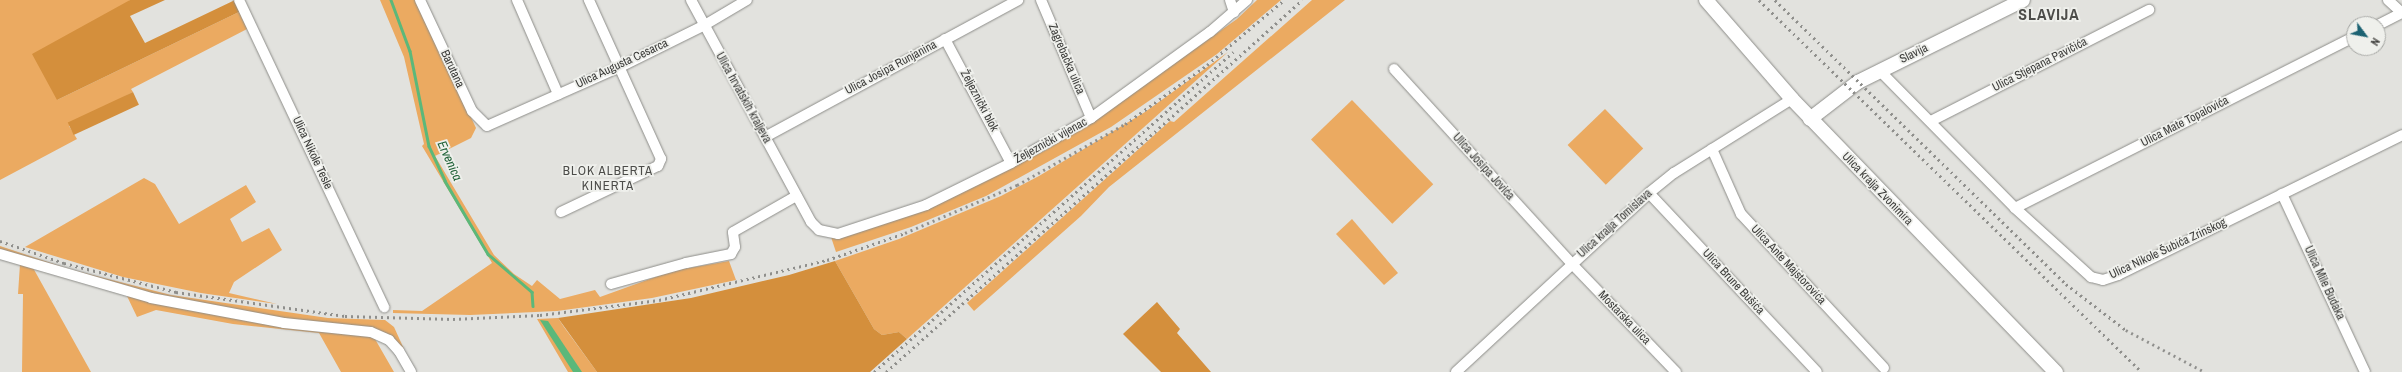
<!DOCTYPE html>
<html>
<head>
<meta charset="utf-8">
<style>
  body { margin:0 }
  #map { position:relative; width:2402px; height:372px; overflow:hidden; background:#e2e2de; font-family:"Archivo Narrow",sans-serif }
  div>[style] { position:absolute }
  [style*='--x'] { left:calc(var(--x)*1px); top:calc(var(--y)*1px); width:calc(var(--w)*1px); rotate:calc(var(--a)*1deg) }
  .green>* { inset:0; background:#ebaa61; transform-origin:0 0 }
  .forest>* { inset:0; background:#d48f3c; transform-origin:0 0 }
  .water>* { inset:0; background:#5bb87a }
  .stream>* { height:2.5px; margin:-1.25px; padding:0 1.25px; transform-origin:1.25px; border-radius:1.25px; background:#5bb87a }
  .roads { filter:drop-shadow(0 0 1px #8d8d89) drop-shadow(0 0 1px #8d8d89) }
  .street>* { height:10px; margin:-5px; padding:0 5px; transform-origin:5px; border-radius:5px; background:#fff }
  .secondary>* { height:14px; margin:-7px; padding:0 7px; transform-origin:7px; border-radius:7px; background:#fff }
  .rail>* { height:2.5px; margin-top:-1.25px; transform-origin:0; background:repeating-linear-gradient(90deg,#8f8f8c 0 2px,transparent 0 6px) }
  span { translate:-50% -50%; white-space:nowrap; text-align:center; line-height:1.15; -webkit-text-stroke:3.5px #eff0ec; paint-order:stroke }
  .street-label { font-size:12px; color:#3c3c3a }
  .water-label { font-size:13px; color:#1f6137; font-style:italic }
  .neighbourhood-label { font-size:13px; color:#4c4c49; letter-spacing:1px }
  .district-label { font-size:16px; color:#4c4c49; font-weight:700; letter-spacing:1px }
  .north { position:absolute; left:2346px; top:16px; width:40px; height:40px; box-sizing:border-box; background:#eff0ec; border:1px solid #a7a8a5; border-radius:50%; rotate:122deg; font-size:11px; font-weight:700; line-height:16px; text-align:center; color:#3c3c3a }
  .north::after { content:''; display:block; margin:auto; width:14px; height:18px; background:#1c6272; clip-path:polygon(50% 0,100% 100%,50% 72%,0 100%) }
</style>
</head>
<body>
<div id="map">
  <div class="green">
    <i style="clip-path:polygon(0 0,130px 0,57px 100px,241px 11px,249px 28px,131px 89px,133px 92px,69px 126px,77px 139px,0 180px)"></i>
    <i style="clip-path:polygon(380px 0,416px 0,476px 128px,471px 138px,435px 156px,494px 255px,514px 274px,532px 286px,537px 280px,560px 299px,595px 290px,600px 297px,672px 271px,729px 261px,736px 280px,652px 298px,557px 311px,470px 315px,393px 313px,393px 310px,422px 311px,492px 263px,422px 146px,424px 144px,404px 57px)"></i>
    <i style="clip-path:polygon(1257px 0,1281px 0,1217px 54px,1111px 127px,986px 196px,911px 227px,836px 252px,831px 237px,1015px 166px,1048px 149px,1093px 121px,1237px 19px)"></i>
    <i style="clip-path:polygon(1312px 0,1345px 0,1109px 187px,1081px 216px,974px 311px,967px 303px,1170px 121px,1174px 122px)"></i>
    <i style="clip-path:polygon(1228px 52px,907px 339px,899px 332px,882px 335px,874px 329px,835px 261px,899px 239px,1001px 196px,1039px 176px,1145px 112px)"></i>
    <i style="left:1352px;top:100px;width:117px;height:57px;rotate:46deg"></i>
    <i style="left:1605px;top:109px;width:55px;height:52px;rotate:46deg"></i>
    <i style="clip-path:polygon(144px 178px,155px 184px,179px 224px,246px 185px,256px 202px,230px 219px,242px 242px,269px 228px,282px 250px,234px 282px,229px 293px,277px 304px,201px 293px,123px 277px,25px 247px)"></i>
    <i style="clip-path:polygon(1352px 219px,1398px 273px,1384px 285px,1336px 234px)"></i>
    <i style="clip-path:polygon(0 246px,69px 269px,171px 295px,328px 318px,385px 320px,394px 327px,404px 349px,402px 351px,394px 341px,165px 298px,0 250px)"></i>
    <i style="clip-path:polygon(20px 264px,32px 266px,91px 372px,22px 372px,23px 294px,18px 294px)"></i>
    <i style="clip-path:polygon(126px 294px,368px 336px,375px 339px,394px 372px,341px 372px,319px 333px,233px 324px,156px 310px,137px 317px)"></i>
    <i style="clip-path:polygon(558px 318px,564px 327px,597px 372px,568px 372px,537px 319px)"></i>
  </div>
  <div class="forest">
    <i style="clip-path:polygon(130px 0,165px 0,130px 16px,145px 43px,235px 0,241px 11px,57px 100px,32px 54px)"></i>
    <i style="left:133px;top:92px;width:14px;height:72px;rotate:65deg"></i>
    <i style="clip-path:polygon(835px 261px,874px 329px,882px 335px,899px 332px,907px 339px,870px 372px,597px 372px,558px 318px,691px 298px,789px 275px)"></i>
    <i style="clip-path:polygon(1157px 302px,1180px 329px,1177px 333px,1211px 372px,1161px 372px,1123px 334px)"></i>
  </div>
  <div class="water">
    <i style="clip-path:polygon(540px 320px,548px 321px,582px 372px,573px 372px)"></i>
  </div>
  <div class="stream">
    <i style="--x:391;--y:0;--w:54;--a:69.6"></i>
    <i style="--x:410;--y:51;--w:97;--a:78.7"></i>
    <i style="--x:429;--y:146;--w:38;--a:65"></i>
    <i style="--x:445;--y:181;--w:85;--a:59.5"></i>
    <i style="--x:488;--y:254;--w:58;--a:40.8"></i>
    <i style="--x:532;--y:292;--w:14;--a:86"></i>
  </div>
  <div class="roads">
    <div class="street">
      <i style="--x:239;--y:0;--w:340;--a:64.7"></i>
      <i style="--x:420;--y:0;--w:123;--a:64.9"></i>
      <i style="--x:472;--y:111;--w:21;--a:45"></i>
      <i style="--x:487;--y:126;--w:145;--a:-23.9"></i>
      <i style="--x:620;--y:67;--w:93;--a:-26.3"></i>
      <i style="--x:703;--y:26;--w:51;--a:-30.6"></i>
      <i style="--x:517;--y:0;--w:103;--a:66.4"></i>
      <i style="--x:691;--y:0;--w:252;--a:61.6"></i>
      <i style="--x:811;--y:222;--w:11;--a:45"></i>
      <i style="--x:819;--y:230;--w:19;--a:12"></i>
      <i style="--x:838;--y:234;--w:93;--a:-18.2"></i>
      <i style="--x:926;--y:205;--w:95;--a:-26.3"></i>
      <i style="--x:1011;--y:163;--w:92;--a:-29.4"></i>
      <i style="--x:1091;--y:118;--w:147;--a:-35.9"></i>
      <i style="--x:1210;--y:32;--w:49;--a:-40.9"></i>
      <i style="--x:1041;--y:0;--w:128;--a:67"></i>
      <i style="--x:1230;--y:0;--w:13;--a:72"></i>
      <i style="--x:2388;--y:0;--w:19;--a:43"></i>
      <i style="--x:2378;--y:25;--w:27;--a:-27"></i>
      <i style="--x:945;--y:39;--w:140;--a:62"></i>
      <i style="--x:1394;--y:69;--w:264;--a:47.6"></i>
      <i style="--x:1572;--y:264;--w:150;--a:46.1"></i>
      <i style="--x:1880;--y:71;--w:192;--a:45.4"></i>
      <i style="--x:2015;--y:208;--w:103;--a:42.2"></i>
      <i style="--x:2091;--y:277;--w:12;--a:14"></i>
      <i style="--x:2103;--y:280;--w:16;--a:-18"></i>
      <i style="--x:2118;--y:275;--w:317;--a:-26.2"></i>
      <i style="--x:1931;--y:121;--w:245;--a:-27"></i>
      <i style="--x:765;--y:137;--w:288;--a:-28.4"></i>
      <i style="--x:1712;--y:149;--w:71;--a:66"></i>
      <i style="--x:1741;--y:214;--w:210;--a:47.1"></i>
      <i style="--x:1649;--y:193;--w:245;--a:46.8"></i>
      <i style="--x:2282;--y:194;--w:196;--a:65"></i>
      <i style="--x:2015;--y:208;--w:380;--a:-26.8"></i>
      <i style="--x:561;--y:212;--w:107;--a:-25.4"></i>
      <i style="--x:658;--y:166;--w:8;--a:-67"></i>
      <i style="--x:661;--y:159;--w:175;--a:-114.4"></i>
      <i style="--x:0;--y:254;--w:157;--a:16.2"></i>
      <i style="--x:151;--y:298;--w:135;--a:10.6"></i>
      <i style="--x:284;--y:323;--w:87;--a:5.9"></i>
      <i style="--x:371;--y:332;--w:20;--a:24"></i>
      <i style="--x:389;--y:340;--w:15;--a:48"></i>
      <i style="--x:399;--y:351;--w:24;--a:60"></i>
      <i style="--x:611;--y:284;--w:78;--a:-15.6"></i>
      <i style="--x:686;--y:263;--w:46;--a:-11.3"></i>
      <i style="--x:731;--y:254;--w:8;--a:-60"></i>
      <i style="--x:735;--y:247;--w:15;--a:-98"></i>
      <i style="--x:733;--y:232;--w:73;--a:-29.7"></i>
      <i style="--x:1456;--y:372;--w:263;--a:-42.8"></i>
      <i style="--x:1649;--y:193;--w:32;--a:-39"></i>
      <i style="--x:1674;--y:173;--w:139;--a:-32.1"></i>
    </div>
    <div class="secondary">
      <i style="--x:1706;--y:0;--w:131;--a:49"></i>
      <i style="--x:1792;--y:99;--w:380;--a:46"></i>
      <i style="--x:1810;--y:119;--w:61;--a:-37.6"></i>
      <i style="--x:1858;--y:82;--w:184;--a:-26.4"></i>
    </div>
  </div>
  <div class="rail">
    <i style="--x:1759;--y:0;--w:534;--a:44.17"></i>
    <i style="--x:1775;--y:0;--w:407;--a:44.3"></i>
    <i style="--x:2066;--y:284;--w:76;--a:37.5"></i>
    <i style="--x:2126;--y:330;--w:89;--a:28"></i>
    <i style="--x:0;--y:241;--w:68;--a:19"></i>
    <i style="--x:64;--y:263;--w:116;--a:14.5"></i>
    <i style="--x:176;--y:292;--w:171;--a:8.1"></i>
    <i style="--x:345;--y:316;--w:108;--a:1.6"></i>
    <i style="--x:453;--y:319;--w:87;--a:-2.6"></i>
    <i style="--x:540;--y:315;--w:120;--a:-7.2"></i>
    <i style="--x:659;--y:300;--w:173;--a:-13.4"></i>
    <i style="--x:827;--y:260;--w:83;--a:-19.1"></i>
    <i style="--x:905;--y:233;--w:122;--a:-23.2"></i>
    <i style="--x:1017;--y:185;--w:124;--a:-29.5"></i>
    <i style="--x:1125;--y:124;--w:101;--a:-35.7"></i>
    <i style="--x:1207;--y:65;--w:101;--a:-40.2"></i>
    <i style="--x:874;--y:372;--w:481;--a:-41.7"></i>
    <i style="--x:886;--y:372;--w:558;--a:-41.8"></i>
  </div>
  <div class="street-label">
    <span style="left:1914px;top:54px;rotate:-26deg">Slavija</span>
    <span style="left:1066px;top:59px;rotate:67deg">Zagrebačka ulica</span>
    <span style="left:622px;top:64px;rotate:-25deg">Ulica Augusta Cesarca</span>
    <span style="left:2040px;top:65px;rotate:-27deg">Ulica Stjepana Pavičića</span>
    <span style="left:891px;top:68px;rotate:-28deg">Ulica Josipa Runjanina</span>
    <span style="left:452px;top:69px;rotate:65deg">Barutana</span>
    <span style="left:743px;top:98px;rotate:61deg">Ulica hrvatskih kraljeva</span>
    <span style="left:979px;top:101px;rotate:62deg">Željeznički blok</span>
    <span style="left:2185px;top:122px;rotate:-27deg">Ulica Mate Topalovića</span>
    <span style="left:1051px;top:141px;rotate:-29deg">Željeznički vijenac</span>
    <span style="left:312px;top:153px;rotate:65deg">Ulica Nikole Tesle</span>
    <span style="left:1483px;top:167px;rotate:48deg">Ulica Josipa Jovića</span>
    <span style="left:1877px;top:189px;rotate:46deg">Ulica kralja Zvonimira</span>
    <span style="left:1615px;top:224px;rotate:-42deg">Ulica kralja Tomislava</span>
    <span style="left:2168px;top:249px;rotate:-25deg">Ulica Nikole Šubića Zrinskog</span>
    <span style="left:1788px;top:265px;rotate:47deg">Ulica Ante Majstorovića</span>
    <span style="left:1733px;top:282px;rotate:47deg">Ulica Brune Bušića</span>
    <span style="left:2324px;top:283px;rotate:65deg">Ulica Mile Budaka</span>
    <span style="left:1624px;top:318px;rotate:46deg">Mostarska ulica</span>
  </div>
  <div class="water-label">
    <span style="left:449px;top:161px;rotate:66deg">Ervenica</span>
  </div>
  <div class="neighbourhood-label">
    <span style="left:608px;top:179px">BLOK ALBERTA<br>KINERTA</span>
  </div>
  <div class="district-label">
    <span style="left:2049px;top:14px">SLAVIJA</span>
  </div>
  <div class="north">N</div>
</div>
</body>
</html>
